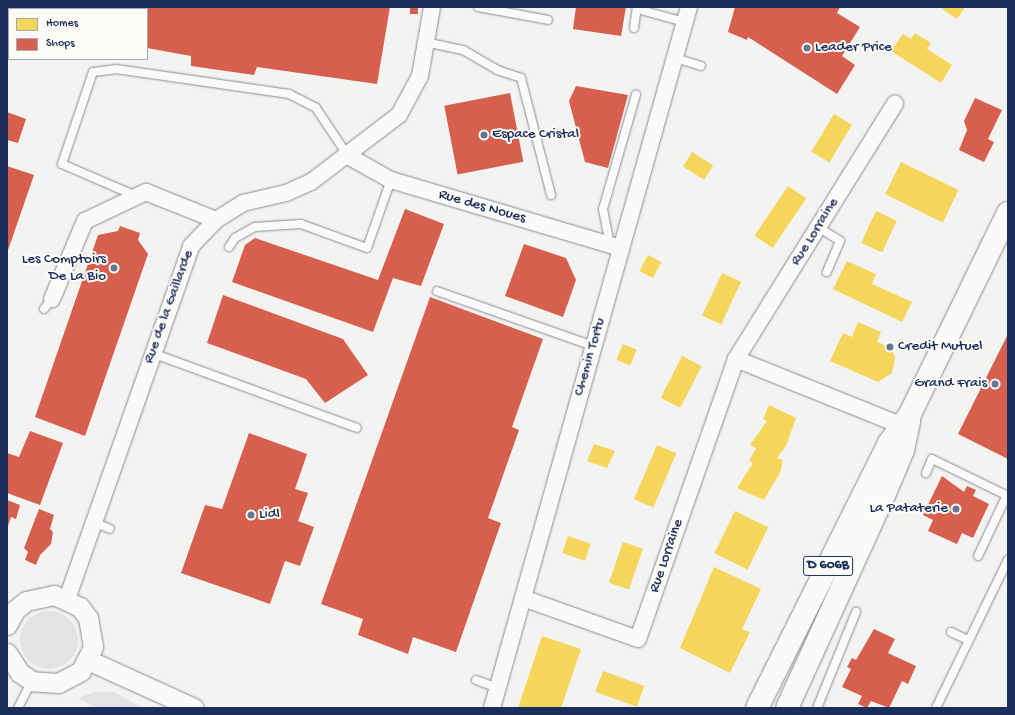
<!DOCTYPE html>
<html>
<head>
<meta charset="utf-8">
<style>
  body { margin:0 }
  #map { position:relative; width:1015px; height:715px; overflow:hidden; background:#f3f3f2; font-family:"Gochi Hand",sans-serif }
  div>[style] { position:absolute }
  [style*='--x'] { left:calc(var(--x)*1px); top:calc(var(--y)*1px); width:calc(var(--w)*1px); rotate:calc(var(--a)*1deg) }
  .green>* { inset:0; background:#e2e3e5 }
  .round { border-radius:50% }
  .homes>* { inset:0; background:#f6d55c; transform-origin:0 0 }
  .shops>* { inset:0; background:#d6604d; transform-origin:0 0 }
  .roads { filter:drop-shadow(0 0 1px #888c94) drop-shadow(0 0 1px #888c94) }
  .service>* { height:8px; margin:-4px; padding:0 4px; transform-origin:4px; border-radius:4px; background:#fafaf8 }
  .minor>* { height:16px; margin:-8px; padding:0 8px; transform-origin:8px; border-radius:8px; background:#fafaf8 }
  .tertiary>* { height:19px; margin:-9.5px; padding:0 9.5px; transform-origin:9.5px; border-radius:9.5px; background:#fafaf8 }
  .primary>* { height:22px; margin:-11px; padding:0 11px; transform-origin:11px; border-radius:11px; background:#fafaf8 }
  .dots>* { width:11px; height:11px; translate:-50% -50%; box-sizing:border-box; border:2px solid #fdfcf7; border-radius:50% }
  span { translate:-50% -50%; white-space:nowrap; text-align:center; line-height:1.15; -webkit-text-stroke:4px #fdfcf7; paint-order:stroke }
  .shield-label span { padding:1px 3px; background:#fdfcf7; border:1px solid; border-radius:3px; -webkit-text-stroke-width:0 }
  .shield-label { font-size:14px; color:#1b2f5e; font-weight:700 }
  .poi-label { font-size:15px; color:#1b2f5e }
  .left { translate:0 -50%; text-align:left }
  .right { translate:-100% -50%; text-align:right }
  .street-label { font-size:15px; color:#1b2f5e }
  .frame { position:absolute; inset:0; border:8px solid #1b2f5e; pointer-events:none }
  .legend { position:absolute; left:8px; top:8px; width:140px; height:52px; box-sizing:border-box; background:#fdfcf7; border:1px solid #a3aaba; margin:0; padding:5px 7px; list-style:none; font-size:12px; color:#1b2f5e }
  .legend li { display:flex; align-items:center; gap:8px; height:20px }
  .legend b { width:20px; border:1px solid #a3aaba }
</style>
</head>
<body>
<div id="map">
  <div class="green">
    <i class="round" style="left:20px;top:611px;width:58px;height:58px"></i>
    <i style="clip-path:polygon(94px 692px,115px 692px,142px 708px,97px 708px,78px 698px)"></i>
  </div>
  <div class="homes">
    <i style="clip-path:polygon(944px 7px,965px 7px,957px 19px,942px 9px)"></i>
    <i style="clip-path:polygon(915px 33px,931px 43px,927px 49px,952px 65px,941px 83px,891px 51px,903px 34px,911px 39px)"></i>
    <i style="left:834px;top:114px;width:21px;height:44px;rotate:31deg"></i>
    <i style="left:692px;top:152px;width:25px;height:17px;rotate:32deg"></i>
    <i style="left:901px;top:162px;width:64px;height:36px;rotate:26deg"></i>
    <i style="left:788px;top:186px;width:22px;height:60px;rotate:34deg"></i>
    <i style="left:876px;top:211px;width:23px;height:35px;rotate:25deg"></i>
    <i style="left:648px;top:255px;width:15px;height:18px;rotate:28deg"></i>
    <i style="clip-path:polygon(847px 261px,876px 274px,872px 284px,912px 302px,902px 322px,833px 289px)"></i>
    <i style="left:722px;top:273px;width:21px;height:47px;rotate:25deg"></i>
    <i style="clip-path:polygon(858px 322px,881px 332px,877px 342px,891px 348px,895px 357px,892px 373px,878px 382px,830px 361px,843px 333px,852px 337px)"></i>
    <i style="left:623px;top:344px;width:15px;height:17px;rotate:23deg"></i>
    <i style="left:682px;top:356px;width:22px;height:47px;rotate:27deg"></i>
    <i style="clip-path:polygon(769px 405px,796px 418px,786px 446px,777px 458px,783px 460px,780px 473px,764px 500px,737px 488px,753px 463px,749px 461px,756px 448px,750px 445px,767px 421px,763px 419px)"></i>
    <i style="clip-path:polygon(594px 444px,615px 451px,607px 468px,587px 461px)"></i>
    <i style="left:657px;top:445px;width:21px;height:59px;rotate:23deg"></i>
    <i style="left:735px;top:511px;width:37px;height:47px;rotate:26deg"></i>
    <i style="left:568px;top:536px;width:24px;height:18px;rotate:19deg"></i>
    <i style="left:623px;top:542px;width:21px;height:43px;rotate:19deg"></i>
    <i style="clip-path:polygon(714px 567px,761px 589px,742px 629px,750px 632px,730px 673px,680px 648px)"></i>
    <i style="clip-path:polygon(542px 636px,581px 649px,561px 708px,518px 708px)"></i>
    <i style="left:603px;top:671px;width:44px;height:22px;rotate:20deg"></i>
  </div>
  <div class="shops">
    <i style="clip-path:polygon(146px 7px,390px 7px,377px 84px,257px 67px,254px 75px,191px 66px,191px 56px,147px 48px)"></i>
    <i style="left:410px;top:7px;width:8px;height:7px"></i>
    <i style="clip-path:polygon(576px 7px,626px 7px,621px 36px,573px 29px)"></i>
    <i style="clip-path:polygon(735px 7px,840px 7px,837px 13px,860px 27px,842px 56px,855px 65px,837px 94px,748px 37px,747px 40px,728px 32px)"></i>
    <i style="clip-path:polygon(576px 86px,628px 95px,608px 168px,585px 162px,569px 101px)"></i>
    <i style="left:510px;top:93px;width:70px;height:67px;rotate:79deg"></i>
    <i style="clip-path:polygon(975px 98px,1002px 110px,988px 139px,994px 142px,984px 162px,959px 150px,967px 130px,964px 121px)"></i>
    <i style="clip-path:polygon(7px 112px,26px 119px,18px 143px,7px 140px)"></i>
    <i style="clip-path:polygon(7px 166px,34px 175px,7px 253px)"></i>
    <i style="clip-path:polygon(405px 209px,444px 224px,421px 286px,393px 278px,373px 332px,232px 282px,245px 245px,255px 238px,378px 280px)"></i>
    <i style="clip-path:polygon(120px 226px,140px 233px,138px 240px,148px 254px,85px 436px,35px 417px,98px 235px,118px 231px)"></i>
    <i style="clip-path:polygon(524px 244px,566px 258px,576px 280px,563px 317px,505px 296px)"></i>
    <i style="clip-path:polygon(223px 295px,343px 339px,368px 375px,325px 403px,306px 379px,207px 343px)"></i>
    <i style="clip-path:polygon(430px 297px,543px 339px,512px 427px,519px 430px,488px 518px,501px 523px,456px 652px,413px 637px,408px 654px,358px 635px,363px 619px,321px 604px)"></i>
    <i style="clip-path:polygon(1008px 334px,1008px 459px,958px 434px)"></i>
    <i style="clip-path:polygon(30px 431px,63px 443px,40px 505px,7px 493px,7px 453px,19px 457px)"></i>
    <i style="clip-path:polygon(249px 433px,307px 454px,295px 489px,308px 493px,298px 521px,314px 527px,300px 566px,285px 561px,270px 604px,181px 573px,205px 505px,222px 509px)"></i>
    <i style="clip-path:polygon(942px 476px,964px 492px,967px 486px,976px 490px,973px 496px,989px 504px,973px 538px,962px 533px,957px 544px,928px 531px,933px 520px,923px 515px)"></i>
    <i style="clip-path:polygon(7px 500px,20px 505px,16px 519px,11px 517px,7px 529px)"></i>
    <i style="clip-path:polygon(39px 509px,54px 515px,50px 529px,53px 532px,51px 544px,40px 555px,36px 565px,25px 560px,28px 552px,24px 548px)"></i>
    <i style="clip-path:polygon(874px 629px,895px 639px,888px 653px,916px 666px,908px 684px,902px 681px,889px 708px,871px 701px,867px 708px,858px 704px,862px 696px,842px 687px,851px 669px,847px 667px,852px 658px,856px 660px)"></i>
  </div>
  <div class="roads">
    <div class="service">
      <i style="--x:478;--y:7;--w:71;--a:10.5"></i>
      <i style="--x:637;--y:9;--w:50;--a:15.2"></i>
      <i style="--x:634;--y:28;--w:21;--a:-82"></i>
      <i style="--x:425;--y:42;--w:39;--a:12"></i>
      <i style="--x:463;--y:50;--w:39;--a:30"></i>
      <i style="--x:497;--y:70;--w:25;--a:18"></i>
      <i style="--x:521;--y:78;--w:121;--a:75.6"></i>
      <i style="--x:675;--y:58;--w:27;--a:17"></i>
      <i style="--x:136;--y:196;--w:81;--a:-156.6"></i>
      <i style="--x:62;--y:164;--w:97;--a:-71.4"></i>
      <i style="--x:93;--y:72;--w:23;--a:-7"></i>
      <i style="--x:116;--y:69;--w:175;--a:8.2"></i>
      <i style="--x:289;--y:94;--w:30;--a:27"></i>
      <i style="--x:316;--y:108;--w:58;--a:56.3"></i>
      <i style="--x:818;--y:227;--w:26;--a:32"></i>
      <i style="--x:840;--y:241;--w:34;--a:113"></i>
      <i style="--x:610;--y:245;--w:37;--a:-101"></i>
      <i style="--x:603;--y:209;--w:119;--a:-73.9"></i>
      <i style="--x:229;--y:247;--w:11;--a:-56"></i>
      <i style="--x:235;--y:238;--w:23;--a:-29"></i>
      <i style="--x:255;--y:227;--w:46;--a:-3.7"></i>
      <i style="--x:301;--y:224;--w:70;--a:20"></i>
      <i style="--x:367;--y:248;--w:72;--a:-70.6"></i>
      <i style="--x:437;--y:291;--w:165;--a:19.4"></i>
      <i style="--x:44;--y:309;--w:13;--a:-51"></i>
      <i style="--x:152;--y:353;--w:218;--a:20.1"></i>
      <i style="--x:926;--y:473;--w:15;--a:-67"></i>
      <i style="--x:932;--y:459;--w:85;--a:26"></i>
      <i style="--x:93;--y:522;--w:18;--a:22"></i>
      <i style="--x:978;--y:556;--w:68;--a:-64.6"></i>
      <i style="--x:951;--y:632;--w:19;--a:25"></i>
      <i style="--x:476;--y:680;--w:23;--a:20"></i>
      <i style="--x:18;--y:708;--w:30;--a:-63"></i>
      <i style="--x:817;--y:708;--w:104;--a:-67.9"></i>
      <i style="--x:936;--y:708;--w:165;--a:-64.1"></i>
    </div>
    <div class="minor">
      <i style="--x:348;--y:156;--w:49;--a:29.2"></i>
      <i style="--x:391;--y:180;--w:240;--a:16.5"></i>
      <i style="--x:52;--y:299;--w:85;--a:-67.1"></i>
      <i style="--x:85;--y:221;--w:68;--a:-25.4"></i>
      <i style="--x:146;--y:192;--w:75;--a:21.8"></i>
      <i style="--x:736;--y:359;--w:185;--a:21.9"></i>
      <i style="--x:523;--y:598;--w:122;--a:19.6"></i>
      <i style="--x:638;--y:639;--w:297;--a:-70.7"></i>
      <i style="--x:736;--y:359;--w:301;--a:-58.1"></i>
      <i style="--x:67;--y:599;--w:374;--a:-70.6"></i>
      <i style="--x:191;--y:246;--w:36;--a:-46"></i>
      <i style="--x:216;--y:220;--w:32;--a:-32"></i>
      <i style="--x:243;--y:203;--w:44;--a:-13.1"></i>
      <i style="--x:286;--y:193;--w:27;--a:-24"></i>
      <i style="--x:311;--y:182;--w:111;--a:-37.3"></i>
      <i style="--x:399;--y:115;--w:44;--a:-61.7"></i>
      <i style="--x:420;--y:76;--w:70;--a:-80.1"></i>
      <i style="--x:492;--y:708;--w:728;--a:-74.3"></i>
    </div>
    <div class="tertiary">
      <i style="--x:7;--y:625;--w:17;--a:-62"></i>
      <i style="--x:15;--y:610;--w:14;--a:-39"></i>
      <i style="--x:26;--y:601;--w:29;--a:-12"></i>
      <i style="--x:54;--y:595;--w:29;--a:25"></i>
      <i style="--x:80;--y:607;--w:14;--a:54"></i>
      <i style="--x:88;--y:618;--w:29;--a:80"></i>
      <i style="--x:93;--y:647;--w:27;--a:117"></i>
      <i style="--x:81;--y:671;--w:26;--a:152"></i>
      <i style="--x:58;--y:683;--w:26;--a:-176"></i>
      <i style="--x:32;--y:681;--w:14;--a:-146"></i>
      <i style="--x:20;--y:673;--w:24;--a:-123"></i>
      <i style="--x:88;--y:660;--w:116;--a:24.4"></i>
    </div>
    <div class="primary">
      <i style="--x:757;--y:708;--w:296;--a:-63.5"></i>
      <i style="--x:889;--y:443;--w:36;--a:-54"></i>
      <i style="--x:910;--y:414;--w:224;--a:-64"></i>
      <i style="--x:787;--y:708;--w:236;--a:-65.5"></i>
      <i style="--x:885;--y:493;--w:47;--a:-67.3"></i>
      <i style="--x:903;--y:450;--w:30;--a:-78"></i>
    </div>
  </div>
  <div class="dots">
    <i style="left:807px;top:48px;background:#677492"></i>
    <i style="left:484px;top:135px;background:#677492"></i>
    <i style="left:114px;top:268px;background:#677492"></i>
    <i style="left:890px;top:347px;background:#677492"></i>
    <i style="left:995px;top:384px;background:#677492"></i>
    <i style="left:956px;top:509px;background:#677492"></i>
    <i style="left:251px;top:515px;background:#677492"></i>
  </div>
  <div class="shield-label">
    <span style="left:828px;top:566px">D 606B</span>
  </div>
  <div class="poi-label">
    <span class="left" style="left:815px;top:48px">Leader Price</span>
    <span class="left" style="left:492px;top:135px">Espace Cristal</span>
    <span class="right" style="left:106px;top:268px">Les Comptoirs<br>De La Bio</span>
    <span class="left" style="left:898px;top:347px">Credit Mutuel</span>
    <span class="right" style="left:987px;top:384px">Grand Frais</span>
    <span class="right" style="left:948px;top:509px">La Pataterie</span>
    <span class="left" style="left:259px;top:515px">Lidl</span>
  </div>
  <div class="street-label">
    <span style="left:482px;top:207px;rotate:16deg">Rue des Noues</span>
    <span style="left:815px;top:232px;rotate:-58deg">Rue Lorraine</span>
    <span style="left:169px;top:307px;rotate:-70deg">Rue de la Gaillarde</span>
    <span style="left:590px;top:357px;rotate:-74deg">Chemin Tortu</span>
    <span style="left:667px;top:556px;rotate:-71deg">Rue Lorraine</span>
  </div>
  <div class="frame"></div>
  <ul class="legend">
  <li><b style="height:11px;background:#f6d55c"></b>Homes</li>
  <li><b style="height:11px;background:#d6604d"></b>Shops</li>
  </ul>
</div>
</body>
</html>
